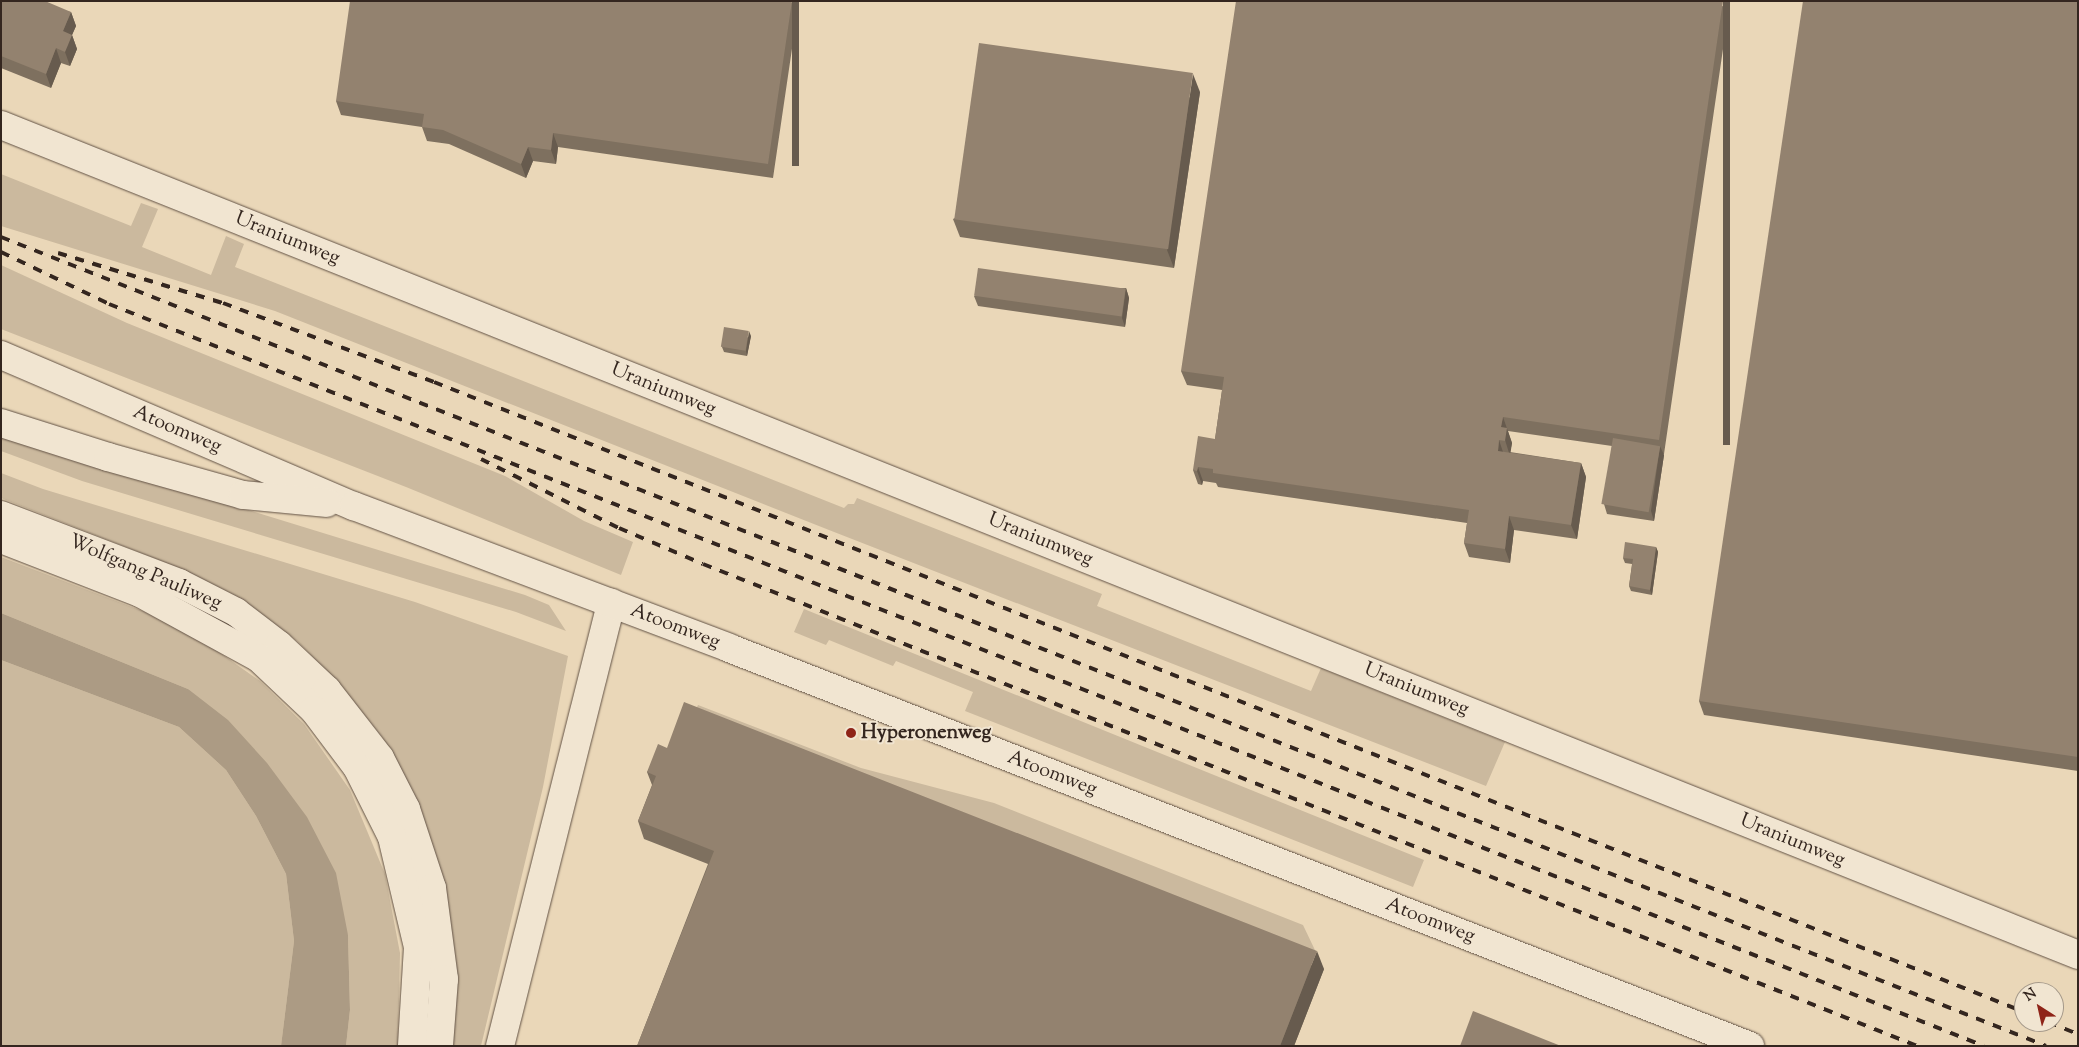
<!DOCTYPE html>
<html>
<head>
<meta charset="utf-8">
<style>
  body { margin:0 }
  #map { position:relative; width:2079px; height:1047px; overflow:hidden; background:#ead7b8; font-family:"Sorts Mill Goudy",serif }
  div>[style] { position:absolute }
  [style*='--x'] { left:calc(var(--x)*1px); top:calc(var(--y)*1px); width:calc(var(--w)*1px); rotate:calc(var(--a)*1deg) }
  .green>* { inset:0; background:#cbb99e }
  .water>* { inset:0; background:#ac9b84 }
  .roads { filter:drop-shadow(0 0 1px #625245) drop-shadow(0 0 1px #625245) }
  .street>* { height:28px; margin:-14px; padding:0 14px; transform-origin:14px; border-radius:14px; background:#f1e5d1 }
  .secondary>* { height:28px; margin:-14px; padding:0 14px; transform-origin:14px; border-radius:14px; background:#f1e5d1 }
  .rail>* { height:4px; margin-top:-2px; transform-origin:0; background:repeating-linear-gradient(90deg,#34261f 0 9px,transparent 0 18px) }
  .wall>* { inset:0; background:#7e705f }
  .shaded-wall>* { inset:0; background:#675b4e; transform-origin:0 0 }
  .building>* { inset:0; background:#93826f; transform-origin:0 0 }
  .dots>* { width:14px; height:14px; translate:-50% -50%; box-sizing:border-box; border:2px solid #f1e5d1; border-radius:50% }
  span { translate:-50% -50%; white-space:nowrap; text-align:center; line-height:1.15; -webkit-text-stroke:4px #f1e5d1; paint-order:stroke }
  .street-label { font-size:20px; color:#34261f }
  .poi-label { font-size:20px; color:#34261f; font-weight:700 }
  .left { translate:0 -50%; text-align:left }
  .frame { position:absolute; inset:0; border:2px solid #34261f; pointer-events:none }
  .north { position:absolute; left:2014px; top:982px; width:50px; height:50px; box-sizing:border-box; background:#f1e5d1; border:1px solid #a5998a; border-radius:50%; rotate:325deg; font-size:14px; font-weight:700; line-height:20px; text-align:center; color:#34261f }
  .north::after { content:''; display:block; margin:auto; width:18px; height:22px; background:#8f2418; clip-path:polygon(50% 0,100% 100%,50% 72%,0 100%) }
</style>
</head>
<body>
<div id="map">
  <div class="green">
    <i style="clip-path:polygon(1px 174px,131px 226px,141px 203px,158px 209px,142px 247px,211px 275px,226px 236px,244px 244px,235px 267px,844px 508px,848px 504px,854px 504px,857px 498px,1102px 594px,1097px 606px,1311px 691px,1321px 668px,1505px 742px,1486px 786px,829px 530px,275px 311px,1px 226px)"></i>
    <i style="clip-path:polygon(1px 265px,127px 323px,505px 476px,584px 521px,633px 542px,621px 575px,406px 487px,1px 329px)"></i>
    <i style="clip-path:polygon(1px 434px,525px 595px,549px 605px,566px 631px,516px 612px,82px 481px,1px 451px)"></i>
    <i style="clip-path:polygon(1px 473px,43px 489px,415px 602px,568px 656px,543px 787px,481px 1046px,450px 1046px,455px 1015px,453px 938px,439px 870px,415px 800px,382px 737px,342px 687px,297px 641px,232px 594px,164px 562px,1px 498px)"></i>
    <i style="clip-path:polygon(1px 557px,145px 612px,206px 643px,260px 681px,304px 724px,350px 790px,385px 874px,400px 953px,398px 1046px,346px 1046px,350px 1010px,348px 935px,188px 689px,1px 613px)"></i>
    <i style="clip-path:polygon(804px 609px,1424px 860px,1413px 887px,965px 711px,973px 692px,896px 661px,893px 666px,829px 640px,826px 645px,794px 632px)"></i>
    <i style="clip-path:polygon(1px 660px,179px 727px,226px 770px,256px 816px,286px 874px,294px 941px,281px 1046px,1px 1046px)"></i>
    <i style="clip-path:polygon(698px 705px,861px 768px,994px 803px,1303px 925px,1324px 969px,691px 720px)"></i>
  </div>
  <div class="water">
    <i style="clip-path:polygon(1px 613px,188px 689px,228px 720px,267px 763px,307px 817px,336px 873px,348px 935px,350px 1010px,346px 1046px,281px 1046px,294px 941px,286px 874px,256px 816px,226px 770px,179px 727px,1px 660px)"></i>
  </div>
  <div class="roads">
    <div class="street">
      <i style="--x:1;--y:125;--w:2237;--a:21.78"></i>
      <i style="--x:500;--y:1046;--w:457;--a:-75.9"></i>
    </div>
    <div class="secondary">
      <i style="--x:1;--y:355;--w:384;--a:23.2"></i>
      <i style="--x:354;--y:506;--w:401;--a:20.7"></i>
      <i style="--x:729;--y:648;--w:1096;--a:21.3"></i>
      <i style="--x:1;--y:423;--w:112;--a:17.6"></i>
      <i style="--x:108;--y:457;--w:140;--a:15.7"></i>
      <i style="--x:243;--y:495;--w:84;--a:5.4"></i>
      <i style="--x:1;--y:515;--w:191;--a:20.9"></i>
      <i style="--x:179;--y:583;--w:64;--a:27"></i>
      <i style="--x:236;--y:612;--w:54;--a:37.5"></i>
      <i style="--x:279;--y:645;--w:66;--a:43.2"></i>
      <i style="--x:327;--y:690;--w:86;--a:52.1"></i>
      <i style="--x:380;--y:758;--w:57;--a:63"></i>
      <i style="--x:406;--y:809;--w:83;--a:71.8"></i>
      <i style="--x:432;--y:888;--w:92;--a:82.5"></i>
      <i style="--x:444;--y:979;--w:67;--a:94.3"></i>
      <i style="--x:1;--y:539;--w:149;--a:21.2"></i>
      <i style="--x:140;--y:593;--w:136;--a:28.6"></i>
      <i style="--x:259;--y:658;--w:76;--a:43.4"></i>
      <i style="--x:314;--y:710;--w:71;--a:53"></i>
      <i style="--x:357;--y:767;--w:78;--a:63.4"></i>
      <i style="--x:392;--y:837;--w:113;--a:76.7"></i>
      <i style="--x:418;--y:947;--w:99;--a:93.5"></i>
    </div>
  </div>
  <div class="rail">
    <i style="--x:1;--y:237;--w:2199;--a:21.58"></i>
    <i style="--x:1;--y:252;--w:120;--a:25.7"></i>
    <i style="--x:109;--y:304;--w:2016;--a:21.59"></i>
    <i style="--x:58;--y:253;--w:172;--a:16.9"></i>
    <i style="--x:223;--y:303;--w:225;--a:20.5"></i>
    <i style="--x:434;--y:382;--w:1710;--a:21.61"></i>
    <i style="--x:481;--y:459;--w:154;--a:26.6"></i>
    <i style="--x:619;--y:528;--w:91;--a:23.2"></i>
    <i style="--x:703;--y:564;--w:1306;--a:21.65"></i>
    <i style="--x:2048;--y:1022;--w:32;--a:22"></i>
  </div>
  <div class="wall">
    <i style="clip-path:polygon(1px 1px,71px 12px,76px 26px,72px 35px,77px 49px,70px 66px,61px 63px,51px 88px,1px 68px)"></i>
    <i style="clip-path:polygon(799px 1px,773px 178px,558px 147px,556px 164px,533px 161px,526px 178px,449px 144px,427px 141px,422px 127px,341px 115px,336px 101px)"></i>
    <i style="clip-path:polygon(1730px 1px,1664px 454px,1663px 454px,1664px 455px,1654px 521px,1607px 514px,1604px 504px,1612px 446px,1508px 431px,1512px 443px,1510px 452px,1581px 463px,1586px 477px,1577px 539px,1514px 530px,1510px 563px,1469px 557px,1464px 543px,1467px 523px,1218px 487px,1216px 483px,1203px 481px,1202px 485px,1198px 484px,1193px 470px,1215px 439px,1222px 390px,1187px 385px,1181px 371px)"></i>
    <i style="clip-path:polygon(2078px 1px,2078px 771px,1704px 715px,1699px 701px)"></i>
    <i style="clip-path:polygon(1200px 92px,1174px 268px,960px 237px,953px 219px)"></i>
    <i style="clip-path:polygon(1126px 288px,1129px 298px,1125px 327px,978px 306px,974px 296px)"></i>
    <i style="clip-path:polygon(751px 336px,747px 356px,724px 352px,722px 347px)"></i>
    <i style="clip-path:polygon(1656px 547px,1658px 552px,1652px 595px,1631px 591px,1629px 586px,1632px 564px,1625px 563px,1623px 558px)"></i>
    <i style="clip-path:polygon(667px 748px,1324px 969px,1294px 1046px,637px 1046px,708px 864px,644px 839px,638px 821px,652px 785px,647px 772px)"></i>
  </div>
  <div class="shaded-wall">
    <i style="left:792px;top:1px;width:7px;height:165px"></i>
    <i style="left:1723px;top:1px;width:7px;height:444px"></i>
    <i style="clip-path:polygon(71px 12px,76px 26px,72px 35px,77px 49px,70px 66px,65px 52px,63px 31px)"></i>
    <i style="clip-path:polygon(56px 48px,61px 63px,51px 88px,46px 74px)"></i>
    <i style="clip-path:polygon(1193px 74px,1200px 92px,1174px 268px,1167px 250px)"></i>
    <i style="clip-path:polygon(553px 133px,558px 147px,556px 164px,551px 150px)"></i>
    <i style="clip-path:polygon(528px 147px,533px 161px,526px 178px,521px 164px)"></i>
    <i style="clip-path:polygon(1126px 288px,1129px 298px,1125px 327px,1122px 318px)"></i>
    <i style="clip-path:polygon(749px 331px,751px 336px,747px 356px,746px 351px)"></i>
    <i style="clip-path:polygon(1503px 417px,1512px 443px,1510px 456px,1501px 427px)"></i>
    <i style="clip-path:polygon(1499px 440px,1504px 455px,1498px 451px)"></i>
    <i style="clip-path:polygon(1660px 446px,1664px 455px,1654px 521px,1651px 511px)"></i>
    <i style="clip-path:polygon(1581px 463px,1586px 477px,1577px 539px,1571px 525px)"></i>
    <i style="clip-path:polygon(1198px 467px,1203px 481px,1202px 485px,1197px 471px)"></i>
    <i style="clip-path:polygon(1509px 516px,1514px 530px,1510px 563px,1505px 549px)"></i>
    <i style="clip-path:polygon(1656px 547px,1658px 552px,1652px 595px,1650px 590px)"></i>
    <i style="clip-path:polygon(1317px 951px,1324px 969px,1294px 1046px,1280px 1046px)"></i>
  </div>
  <div class="building">
    <i style="clip-path:polygon(1px 1px,45px 1px,71px 12px,63px 31px,72px 35px,68px 45px,65px 52px,56px 48px,46px 74px,1px 56px)"></i>
    <i style="clip-path:polygon(350px 1px,792px 1px,768px 164px,553px 133px,551px 150px,528px 147px,521px 164px,443px 130px,422px 127px,424px 114px,336px 101px)"></i>
    <i style="clip-path:polygon(1236px 1px,1723px 1px,1659px 440px,1503px 417px,1501px 427px,1507px 428px,1505px 441px,1499px 440px,1498px 451px,1581px 463px,1571px 525px,1509px 516px,1505px 549px,1464px 543px,1469px 510px,1213px 473px,1213px 469px,1198px 467px,1197px 471px,1193px 470px,1198px 436px,1215px 439px,1224px 377px,1181px 371px)"></i>
    <i style="clip-path:polygon(1803px 1px,2078px 1px,2078px 757px,1699px 701px)"></i>
    <i style="left:979px;top:43px;width:216px;height:178px;rotate:8deg"></i>
    <i style="left:978px;top:268px;width:149px;height:28px;rotate:8deg"></i>
    <i style="left:724px;top:327px;width:25px;height:20px;rotate:9deg"></i>
    <i style="left:1613px;top:438px;width:48px;height:67px;rotate:10deg"></i>
    <i style="clip-path:polygon(1625px 542px,1656px 547px,1650px 590px,1629px 586px,1633px 559px,1623px 558px)"></i>
    <i style="clip-path:polygon(684px 702px,1317px 951px,1280px 1046px,637px 1046px,714px 851px,638px 821px,656px 776px,647px 772px,658px 744px,667px 748px)"></i>
    <i style="clip-path:polygon(1473px 1011px,1561px 1046px,1460px 1046px)"></i>
  </div>
  <div class="dots">
    <i style="left:851px;top:733px;background:#8f2418"></i>
  </div>
  <div class="street-label">
    <span style="left:287px;top:239px;rotate:22deg">Uraniumweg</span>
    <span style="left:663px;top:390px;rotate:22deg">Uraniumweg</span>
    <span style="left:177px;top:430px;rotate:23deg">Atoomweg</span>
    <span style="left:1040px;top:540px;rotate:22deg">Uraniumweg</span>
    <span style="left:145px;top:573px;rotate:23deg">Wolfgang Pauliweg</span>
    <span style="left:675px;top:627px;rotate:21deg">Atoomweg</span>
    <span style="left:1416px;top:690px;rotate:22deg">Uraniumweg</span>
    <span style="left:1052px;top:774px;rotate:21deg">Atoomweg</span>
    <span style="left:1792px;top:841px;rotate:22deg">Uraniumweg</span>
    <span style="left:1430px;top:921px;rotate:21deg">Atoomweg</span>
  </div>
  <div class="poi-label">
    <span class="left" style="left:861px;top:733px">Hyperonenweg</span>
  </div>
  <div class="frame"></div>
  <div class="north">N</div>
</div>
</body>
</html>
